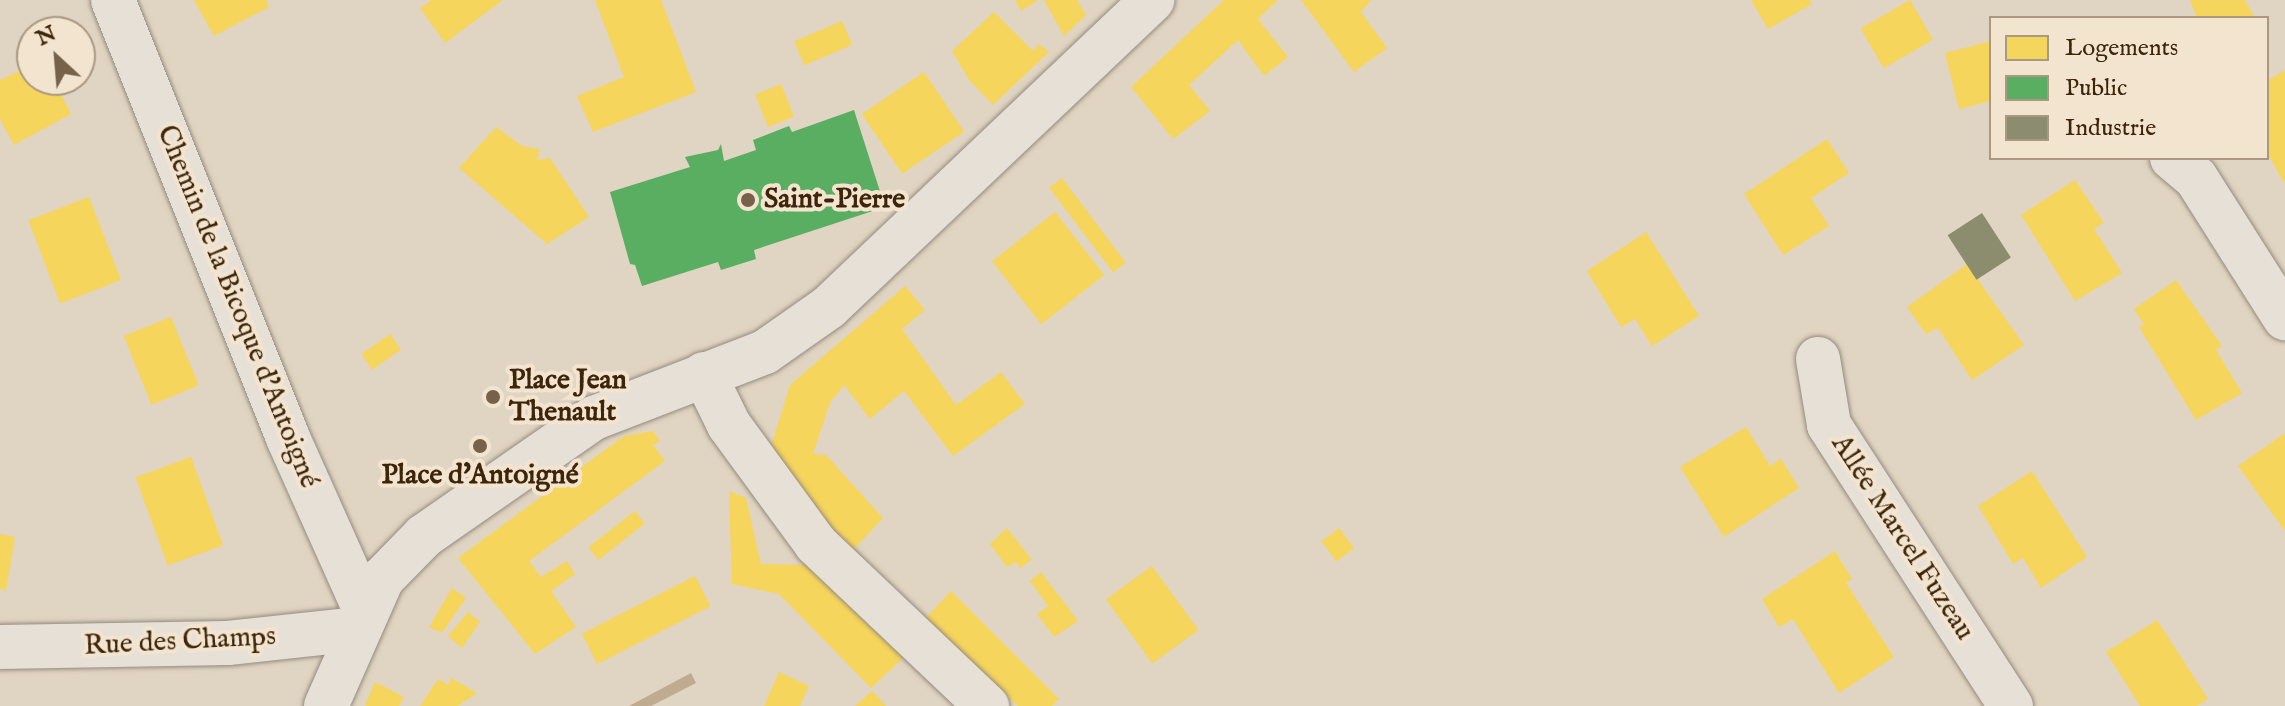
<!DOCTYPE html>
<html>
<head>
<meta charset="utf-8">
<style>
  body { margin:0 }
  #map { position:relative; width:2285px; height:706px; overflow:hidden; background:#e0d4c2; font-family:"IM FELL English",serif }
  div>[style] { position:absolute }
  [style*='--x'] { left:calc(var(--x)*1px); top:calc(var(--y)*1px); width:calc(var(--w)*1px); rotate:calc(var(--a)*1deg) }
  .water>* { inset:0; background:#bfab90 }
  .homes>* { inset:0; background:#f6d55c; transform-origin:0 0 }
  .public>* { inset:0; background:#5aae61 }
  .industry>* { inset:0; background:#8c8c6e; transform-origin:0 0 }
  .roads { filter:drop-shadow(0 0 2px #958b7e) drop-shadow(0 0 2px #958b7e) }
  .minor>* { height:44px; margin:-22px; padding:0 22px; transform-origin:22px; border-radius:22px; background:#e6e0d7 }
  .dots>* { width:22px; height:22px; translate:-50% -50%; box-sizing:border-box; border:4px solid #f3e4cf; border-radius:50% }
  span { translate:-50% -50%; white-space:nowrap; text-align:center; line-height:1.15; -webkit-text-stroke:8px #f3e4cf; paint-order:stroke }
  .poi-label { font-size:28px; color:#3d250b; font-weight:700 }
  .left { translate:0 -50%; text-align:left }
  .street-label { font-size:28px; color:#3d250b }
  .legend { position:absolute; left:1989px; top:16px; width:280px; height:144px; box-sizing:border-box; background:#f3e4cf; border:2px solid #aa9881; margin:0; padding:10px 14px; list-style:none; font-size:24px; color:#3d250b }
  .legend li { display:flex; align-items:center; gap:16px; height:40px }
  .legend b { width:40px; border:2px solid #aa9881 }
  .north { position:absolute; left:16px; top:16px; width:80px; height:80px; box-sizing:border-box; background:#f3e4cf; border:2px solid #aa9881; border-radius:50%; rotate:334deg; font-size:22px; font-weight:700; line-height:32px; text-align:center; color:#3d250b }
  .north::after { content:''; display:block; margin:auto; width:28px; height:36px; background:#76624b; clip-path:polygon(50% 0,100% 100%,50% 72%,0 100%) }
</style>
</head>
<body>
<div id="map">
  <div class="water">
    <i style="clip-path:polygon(691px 673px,696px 683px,651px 706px,629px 706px)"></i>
  </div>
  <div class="homes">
    <i style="clip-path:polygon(194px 0,266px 0,269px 7px,214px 36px)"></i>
    <i style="clip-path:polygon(432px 0,503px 0,445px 43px,420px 8px)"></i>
    <i style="clip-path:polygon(595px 0,661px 0,696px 92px,593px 132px,577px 96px,624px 77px)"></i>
    <i style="clip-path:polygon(1015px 0,1038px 0,1021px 11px)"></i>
    <i style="clip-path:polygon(1044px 0,1077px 0,1086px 15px,1064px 36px)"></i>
    <i style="clip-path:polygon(1224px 0,1278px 0,1258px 19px,1288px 57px,1264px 76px,1238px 40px,1189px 85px,1210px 111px,1173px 139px,1131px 87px)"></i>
    <i style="clip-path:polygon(1301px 0,1371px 0,1361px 12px,1387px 48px,1354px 72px)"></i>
    <i style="clip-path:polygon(1751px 0,1809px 0,1812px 4px,1768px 29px)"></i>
    <i style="left:1910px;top:0;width:46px;height:57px;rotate:60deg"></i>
    <i style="clip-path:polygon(2190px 0,2245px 0,2255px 18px,2197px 18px)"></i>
    <i style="clip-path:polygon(994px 12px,1033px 51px,1039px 44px,1049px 52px,993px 105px,969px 80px,952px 51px)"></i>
    <i style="left:842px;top:21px;width:26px;height:52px;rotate:67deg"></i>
    <i style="clip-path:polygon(1991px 41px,1991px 101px,1959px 109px,1945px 53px)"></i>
    <i style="clip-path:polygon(32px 65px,32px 80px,54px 80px,71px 114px,14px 145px,0 119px,0 80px)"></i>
    <i style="clip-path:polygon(2285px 70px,2285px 184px,2267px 153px,2267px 81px)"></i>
    <i style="left:924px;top:72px;width:72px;height:75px;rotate:56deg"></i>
    <i style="left:781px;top:84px;width:35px;height:28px;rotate:68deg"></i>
    <i style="clip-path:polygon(496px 127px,522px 146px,539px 149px,538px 160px,550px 158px,589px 217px,547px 244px,459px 168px)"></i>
    <i style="clip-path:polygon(1827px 139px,1849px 173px,1811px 198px,1829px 226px,1783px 255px,1744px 194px)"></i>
    <i style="left:1062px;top:178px;width:106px;height:16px;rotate:53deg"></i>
    <i style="clip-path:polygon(2075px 180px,2104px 223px,2094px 229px,2122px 273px,2075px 301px,2021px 215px)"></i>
    <i style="left:89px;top:197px;width:89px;height:65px;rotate:69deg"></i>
    <i style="left:1055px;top:212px;width:80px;height:80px;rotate:52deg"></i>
    <i style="clip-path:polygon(1646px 232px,1699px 316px,1652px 346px,1635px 319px,1621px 327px,1587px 271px)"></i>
    <i style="clip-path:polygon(1967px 264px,2024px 345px,1972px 380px,1938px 328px,1926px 334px,1907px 307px)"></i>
    <i style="clip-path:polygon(2176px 280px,2222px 346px,2216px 350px,2242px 393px,2196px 420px,2139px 327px,2144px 325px,2134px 309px)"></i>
    <i style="clip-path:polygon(905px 286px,925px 310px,902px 329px,956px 405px,1001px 372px,1025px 404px,953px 456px,904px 391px,870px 419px,844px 385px,830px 403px,813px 454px,826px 455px,883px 518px,853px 550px,820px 519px,769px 453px,790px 385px)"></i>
    <i style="left:171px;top:317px;width:74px;height:51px;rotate:68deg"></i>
    <i style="left:390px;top:334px;width:19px;height:35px;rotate:55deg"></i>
    <i style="clip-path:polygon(1746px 427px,1770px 466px,1781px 459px,1799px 488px,1724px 537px,1680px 467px)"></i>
    <i style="clip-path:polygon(653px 431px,660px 441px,653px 445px,665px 461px,529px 561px,541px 577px,567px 561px,575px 574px,551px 591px,576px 627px,535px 654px,458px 558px,624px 436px)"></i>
    <i style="clip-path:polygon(2285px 433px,2285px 531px,2238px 466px)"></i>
    <i style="left:191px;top:457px;width:94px;height:59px;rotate:70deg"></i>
    <i style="clip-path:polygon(2032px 471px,2087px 557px,2041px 588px,2023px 558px,2013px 564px,1978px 506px)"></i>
    <i style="clip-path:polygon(729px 491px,746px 498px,761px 564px,810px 565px,904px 657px,871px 688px,779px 594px,732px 584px)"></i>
    <i style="left:635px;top:511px;width:16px;height:59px;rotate:52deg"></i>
    <i style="clip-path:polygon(1007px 528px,1032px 560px,1020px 568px,1016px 562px,1007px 567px,990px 544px)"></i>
    <i style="left:1339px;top:528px;width:25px;height:22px;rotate:53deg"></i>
    <i style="clip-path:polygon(0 534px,15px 537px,6px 590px,0 589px)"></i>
    <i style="clip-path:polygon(1835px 551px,1852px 579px,1846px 583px,1894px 657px,1839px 693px,1793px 619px,1779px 627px,1762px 599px)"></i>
    <i style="left:1152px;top:566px;width:79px;height:57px;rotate:54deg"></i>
    <i style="clip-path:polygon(1041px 572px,1078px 621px,1054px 637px,1037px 614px,1048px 606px,1030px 581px)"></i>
    <i style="left:695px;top:576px;width:34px;height:127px;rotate:63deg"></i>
    <i style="clip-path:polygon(452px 588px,466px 598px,442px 633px,429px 627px)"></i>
    <i style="clip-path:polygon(951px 591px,1059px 699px,1052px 706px,1018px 706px,925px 619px)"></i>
    <i style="clip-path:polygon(468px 612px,480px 622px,462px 648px,448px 636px)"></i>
    <i style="clip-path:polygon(2157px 620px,2208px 699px,2197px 706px,2140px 706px,2106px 652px)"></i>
    <i style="clip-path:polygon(779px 672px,809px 686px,800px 706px,764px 706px)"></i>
    <i style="clip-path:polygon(451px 678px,477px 693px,458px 706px,420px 706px,438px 679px,448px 685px)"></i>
    <i style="clip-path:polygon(375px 682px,404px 697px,399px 706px,365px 706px)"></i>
    <i style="clip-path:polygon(872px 691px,886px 706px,855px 706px)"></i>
  </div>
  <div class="public">
    <i style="clip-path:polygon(854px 110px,885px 207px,754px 250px,756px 259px,721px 270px,718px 262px,642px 286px,635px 265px,630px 264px,610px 192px,690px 167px,685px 157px,718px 150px,721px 144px,724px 161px,756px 150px,753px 140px,789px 126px,792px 132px)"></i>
  </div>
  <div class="industry">
    <i style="left:1982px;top:213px;width:53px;height:41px;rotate:57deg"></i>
  </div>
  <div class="roads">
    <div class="minor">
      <i style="--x:113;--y:0;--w:472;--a:68.2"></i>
      <i style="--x:288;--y:438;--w:191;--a:65.9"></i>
      <i style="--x:2172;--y:158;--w:31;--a:40"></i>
      <i style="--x:2196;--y:178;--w:166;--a:57.6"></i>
      <i style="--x:1818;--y:359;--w:67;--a:80.5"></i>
      <i style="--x:1829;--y:425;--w:335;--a:57.1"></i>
      <i style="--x:704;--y:374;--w:57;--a:63.9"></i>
      <i style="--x:729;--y:425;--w:147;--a:53.8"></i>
      <i style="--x:816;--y:544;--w:236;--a:43.5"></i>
      <i style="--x:0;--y:647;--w:228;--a:-1"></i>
      <i style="--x:228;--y:643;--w:132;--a:-6.1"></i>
      <i style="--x:326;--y:706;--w:139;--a:-66.2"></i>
      <i style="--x:382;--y:579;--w:60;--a:-45.7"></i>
      <i style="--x:424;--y:536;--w:207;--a:-34.8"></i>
      <i style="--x:594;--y:418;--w:183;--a:-21.1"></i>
      <i style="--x:765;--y:352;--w:78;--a:-35.1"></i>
      <i style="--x:829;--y:307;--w:446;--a:-43.5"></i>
    </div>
  </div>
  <div class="dots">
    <i style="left:748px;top:200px;background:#76624b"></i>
    <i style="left:493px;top:397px;background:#76624b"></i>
    <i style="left:480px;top:446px;background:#76624b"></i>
  </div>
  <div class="poi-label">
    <span class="left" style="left:764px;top:200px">Saint-Pierre</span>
    <span class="left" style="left:509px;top:397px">Place Jean<br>Thenault</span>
    <span style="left:480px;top:476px">Place d'Antoigné</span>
  </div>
  <div class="street-label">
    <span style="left:237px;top:307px;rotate:68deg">Chemin de la Bicoque d'Antoigné</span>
    <span style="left:1902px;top:538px;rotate:57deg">Allée Marcel Fuzeau</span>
    <span style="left:180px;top:642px;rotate:-3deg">Rue des Champs</span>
  </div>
  <ul class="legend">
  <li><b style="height:22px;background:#f6d55c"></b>Logements</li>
  <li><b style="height:22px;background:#5aae61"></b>Public</li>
  <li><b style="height:22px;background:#8c8c6e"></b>Industrie</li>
  </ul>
  <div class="north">N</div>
</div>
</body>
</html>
